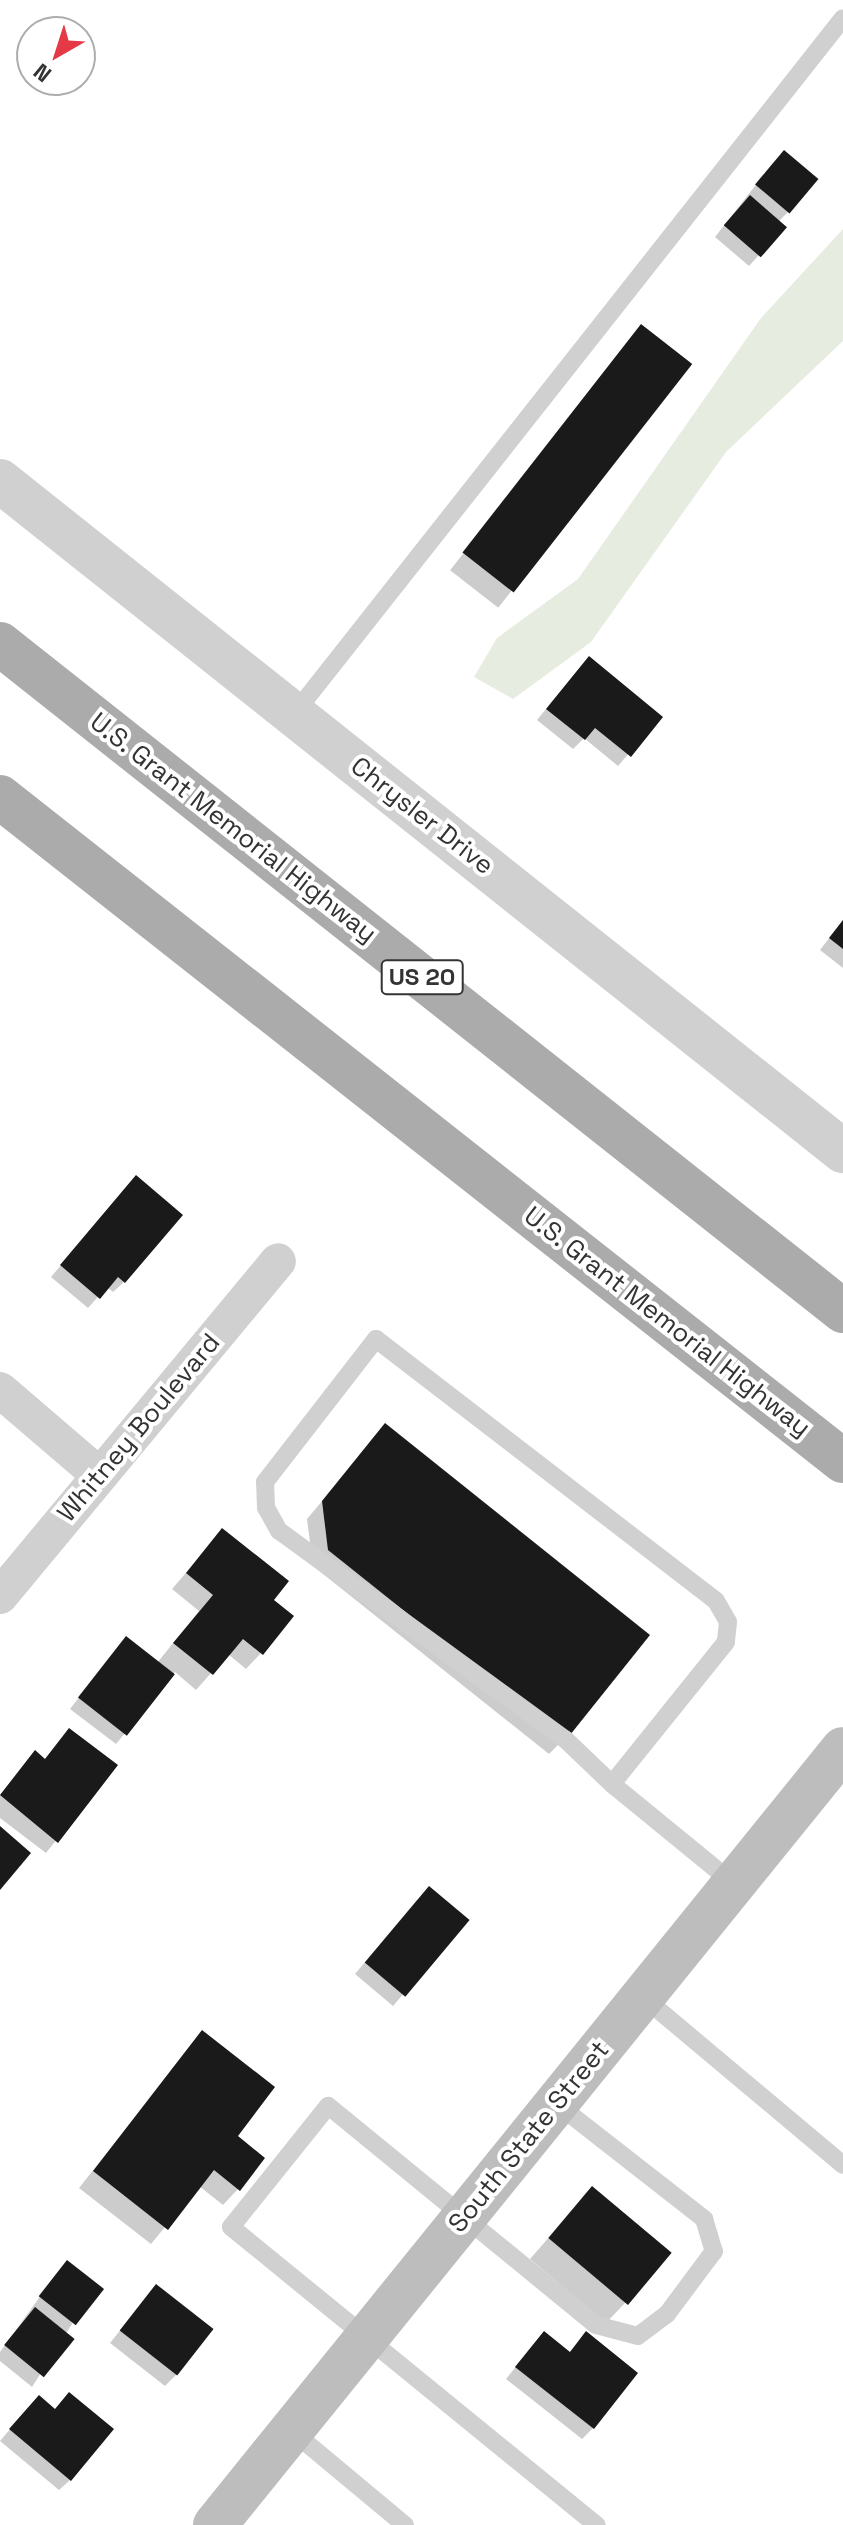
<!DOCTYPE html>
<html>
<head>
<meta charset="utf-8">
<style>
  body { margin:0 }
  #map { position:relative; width:843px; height:2525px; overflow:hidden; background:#fff; font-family:"Space Grotesk",sans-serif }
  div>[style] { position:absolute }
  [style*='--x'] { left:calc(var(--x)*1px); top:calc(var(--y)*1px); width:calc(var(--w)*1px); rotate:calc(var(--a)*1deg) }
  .green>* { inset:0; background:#e6ecdf }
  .shadow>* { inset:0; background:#0003; transform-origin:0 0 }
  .building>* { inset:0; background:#1a1a1a; transform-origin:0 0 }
  .service>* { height:18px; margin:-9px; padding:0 9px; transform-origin:9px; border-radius:9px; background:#d0d0d0 }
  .minor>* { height:36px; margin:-18px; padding:0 18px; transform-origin:18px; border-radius:18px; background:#d0d0d0 }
  .tertiary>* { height:44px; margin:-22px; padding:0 22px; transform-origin:22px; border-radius:22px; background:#d0d0d0 }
  .secondary>* { height:44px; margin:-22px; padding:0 22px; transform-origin:22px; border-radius:22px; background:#bdbdbd }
  .primary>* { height:44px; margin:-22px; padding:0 22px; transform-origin:22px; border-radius:22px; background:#ababab }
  span { translate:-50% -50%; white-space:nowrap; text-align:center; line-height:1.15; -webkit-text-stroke:8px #fff; paint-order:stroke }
  .shield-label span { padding:2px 6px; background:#fff; border:2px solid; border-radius:6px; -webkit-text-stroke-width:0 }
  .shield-label { font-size:24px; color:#333; font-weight:700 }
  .street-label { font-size:26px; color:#333 }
  .north { position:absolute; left:16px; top:16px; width:80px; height:80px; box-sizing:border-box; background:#fff; border:2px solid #adadad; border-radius:50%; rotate:219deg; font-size:22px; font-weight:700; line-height:32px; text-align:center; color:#333 }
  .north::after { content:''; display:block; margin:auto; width:28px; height:36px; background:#e63946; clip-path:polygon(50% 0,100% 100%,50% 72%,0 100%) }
</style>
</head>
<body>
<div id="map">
  <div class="green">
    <i style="clip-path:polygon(843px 229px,843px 341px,726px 452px,591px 642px,513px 699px,474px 677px,497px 638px,578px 579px,761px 318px)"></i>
  </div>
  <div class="shadow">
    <i style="clip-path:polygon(773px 163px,788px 212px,778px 222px,784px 227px,749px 266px,715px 237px)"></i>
    <i style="left:641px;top:326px;width:61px;height:310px;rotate:38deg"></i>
    <i style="clip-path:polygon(578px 670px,660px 717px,618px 766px,584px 738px,573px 749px,537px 720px)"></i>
    <i style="clip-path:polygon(843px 920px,843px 968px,820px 950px)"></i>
    <i style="clip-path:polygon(126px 1188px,124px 1282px,113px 1292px,107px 1287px,88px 1308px,51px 1277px)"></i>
    <i style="clip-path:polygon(385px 1426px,564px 1739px,549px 1754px,313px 1566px,307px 1519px)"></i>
    <i style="clip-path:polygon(222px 1531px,271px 1600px,261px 1653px,246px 1669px,228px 1654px,196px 1690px,175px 1672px,116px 1744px,70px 1709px,116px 1650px,157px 1663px,199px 1611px,172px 1589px)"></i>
    <i style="clip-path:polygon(69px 1730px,115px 1766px,46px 1853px,0 1818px,0 1795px,35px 1753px,44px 1760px)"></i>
    <i style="clip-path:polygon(418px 1899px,467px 1920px,393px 2006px,355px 1974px)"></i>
    <i style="clip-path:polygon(202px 2033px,235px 2136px,238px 2189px,223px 2205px,199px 2186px,151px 2244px,79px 2188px)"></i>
    <i style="clip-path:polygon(592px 2188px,625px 2303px,606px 2323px,530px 2259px)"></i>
    <i style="clip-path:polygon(57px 2273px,72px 2324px,32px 2387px,0 2361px,0 2352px)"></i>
    <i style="clip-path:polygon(146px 2298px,176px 2375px,165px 2386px,110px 2343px)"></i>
    <i style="clip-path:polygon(586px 2334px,593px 2428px,582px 2439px,506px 2379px,533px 2345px,568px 2354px)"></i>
    <i style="clip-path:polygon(69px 2394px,70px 2480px,59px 2490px,0 2441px,28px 2408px,54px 2411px)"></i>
  </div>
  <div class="building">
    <i style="left:784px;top:150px;width:45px;height:45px;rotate:40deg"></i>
    <i style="left:750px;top:195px;width:49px;height:40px;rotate:41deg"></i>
    <i style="left:641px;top:324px;width:65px;height:290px;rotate:38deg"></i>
    <i style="clip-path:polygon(589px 656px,663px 717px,631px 757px,595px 728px,585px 740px,546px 709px)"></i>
    <i style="clip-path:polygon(843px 920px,843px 949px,829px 938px)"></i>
    <i style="clip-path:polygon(136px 1175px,183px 1215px,125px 1283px,118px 1277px,100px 1299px,60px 1265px)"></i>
    <i style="clip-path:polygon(385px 1423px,650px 1635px,566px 1740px,328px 1550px,322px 1501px)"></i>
    <i style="clip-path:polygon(222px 1528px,289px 1581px,274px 1600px,294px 1616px,263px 1655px,243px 1639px,213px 1675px,173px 1643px,213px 1595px,186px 1573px)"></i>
    <i style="left:126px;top:1636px;width:62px;height:78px;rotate:38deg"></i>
    <i style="clip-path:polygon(69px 1728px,118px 1765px,58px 1843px,0 1795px,35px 1750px,45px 1759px)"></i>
    <i style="clip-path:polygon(0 1826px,31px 1853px,0 1890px)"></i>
    <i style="left:429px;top:1886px;width:53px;height:100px;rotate:40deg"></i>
    <i style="clip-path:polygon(202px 2030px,275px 2087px,238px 2136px,265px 2158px,240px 2191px,214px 2170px,168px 2230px,93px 2171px)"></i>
    <i style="left:592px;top:2186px;width:104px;height:68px;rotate:40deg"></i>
    <i style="left:67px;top:2260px;width:47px;height:46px;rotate:38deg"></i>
    <i style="left:156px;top:2284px;width:73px;height:59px;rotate:38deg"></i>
    <i style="left:35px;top:2307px;width:51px;height:49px;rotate:39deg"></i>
    <i style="clip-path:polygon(544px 2331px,570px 2352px,586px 2331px,638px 2373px,594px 2429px,515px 2367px)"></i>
    <i style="clip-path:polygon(69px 2392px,114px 2429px,71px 2481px,9px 2429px,39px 2395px,55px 2409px)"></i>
  </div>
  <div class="service">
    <i style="--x:294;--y:714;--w:886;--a:-51.73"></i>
    <i style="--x:612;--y:1784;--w:64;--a:-136.3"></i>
    <i style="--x:566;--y:1740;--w:355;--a:-143.9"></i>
    <i style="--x:279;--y:1531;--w:26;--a:-119"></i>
    <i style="--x:266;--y:1508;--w:26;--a:-92"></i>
    <i style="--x:265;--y:1482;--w:181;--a:-52.2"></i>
    <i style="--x:376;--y:1339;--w:429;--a:37.6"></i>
    <i style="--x:716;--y:1601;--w:24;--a:60"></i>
    <i style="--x:728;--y:1622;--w:20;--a:96"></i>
    <i style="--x:726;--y:1642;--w:182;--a:128.8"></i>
    <i style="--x:612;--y:1784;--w:158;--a:39.3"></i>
    <i style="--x:643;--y:1997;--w:261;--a:40"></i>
    <i style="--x:557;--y:2104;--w:187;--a:38"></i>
    <i style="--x:704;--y:2219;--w:34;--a:73"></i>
    <i style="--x:714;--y:2251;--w:79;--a:126.7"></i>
    <i style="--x:667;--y:2314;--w:36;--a:143"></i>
    <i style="--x:638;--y:2336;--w:43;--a:-165.3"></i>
    <i style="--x:596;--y:2325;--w:346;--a:-140.7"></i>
    <i style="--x:328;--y:2106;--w:155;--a:128.7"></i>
    <i style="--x:231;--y:2227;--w:472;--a:39.2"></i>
    <i style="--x:292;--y:2431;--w:147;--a:39.8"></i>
  </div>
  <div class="minor">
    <i style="--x:0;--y:1390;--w:130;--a:40.6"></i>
    <i style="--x:0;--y:1596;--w:435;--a:-50.3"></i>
  </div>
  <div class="tertiary">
    <i style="--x:0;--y:481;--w:1077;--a:38.48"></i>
  </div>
  <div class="secondary">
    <i style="--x:215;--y:2525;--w:998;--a:-51.02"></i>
  </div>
  <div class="primary">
    <i style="--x:0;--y:644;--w:1075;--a:38.35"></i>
    <i style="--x:0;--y:797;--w:1073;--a:38.23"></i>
  </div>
  <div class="shield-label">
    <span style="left:422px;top:977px">US 20</span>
  </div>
  <div class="street-label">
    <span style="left:422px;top:816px;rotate:38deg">Chrysler Drive</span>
    <span style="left:233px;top:828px;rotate:38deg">U.S. Grant Memorial Highway</span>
    <span style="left:667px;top:1322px;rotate:38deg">U.S. Grant Memorial Highway</span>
    <span style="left:139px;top:1428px;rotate:-50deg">Whitney Boulevard</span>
    <span style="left:529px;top:2137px;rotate:-51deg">South State Street</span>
  </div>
  <div class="north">N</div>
</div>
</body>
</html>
